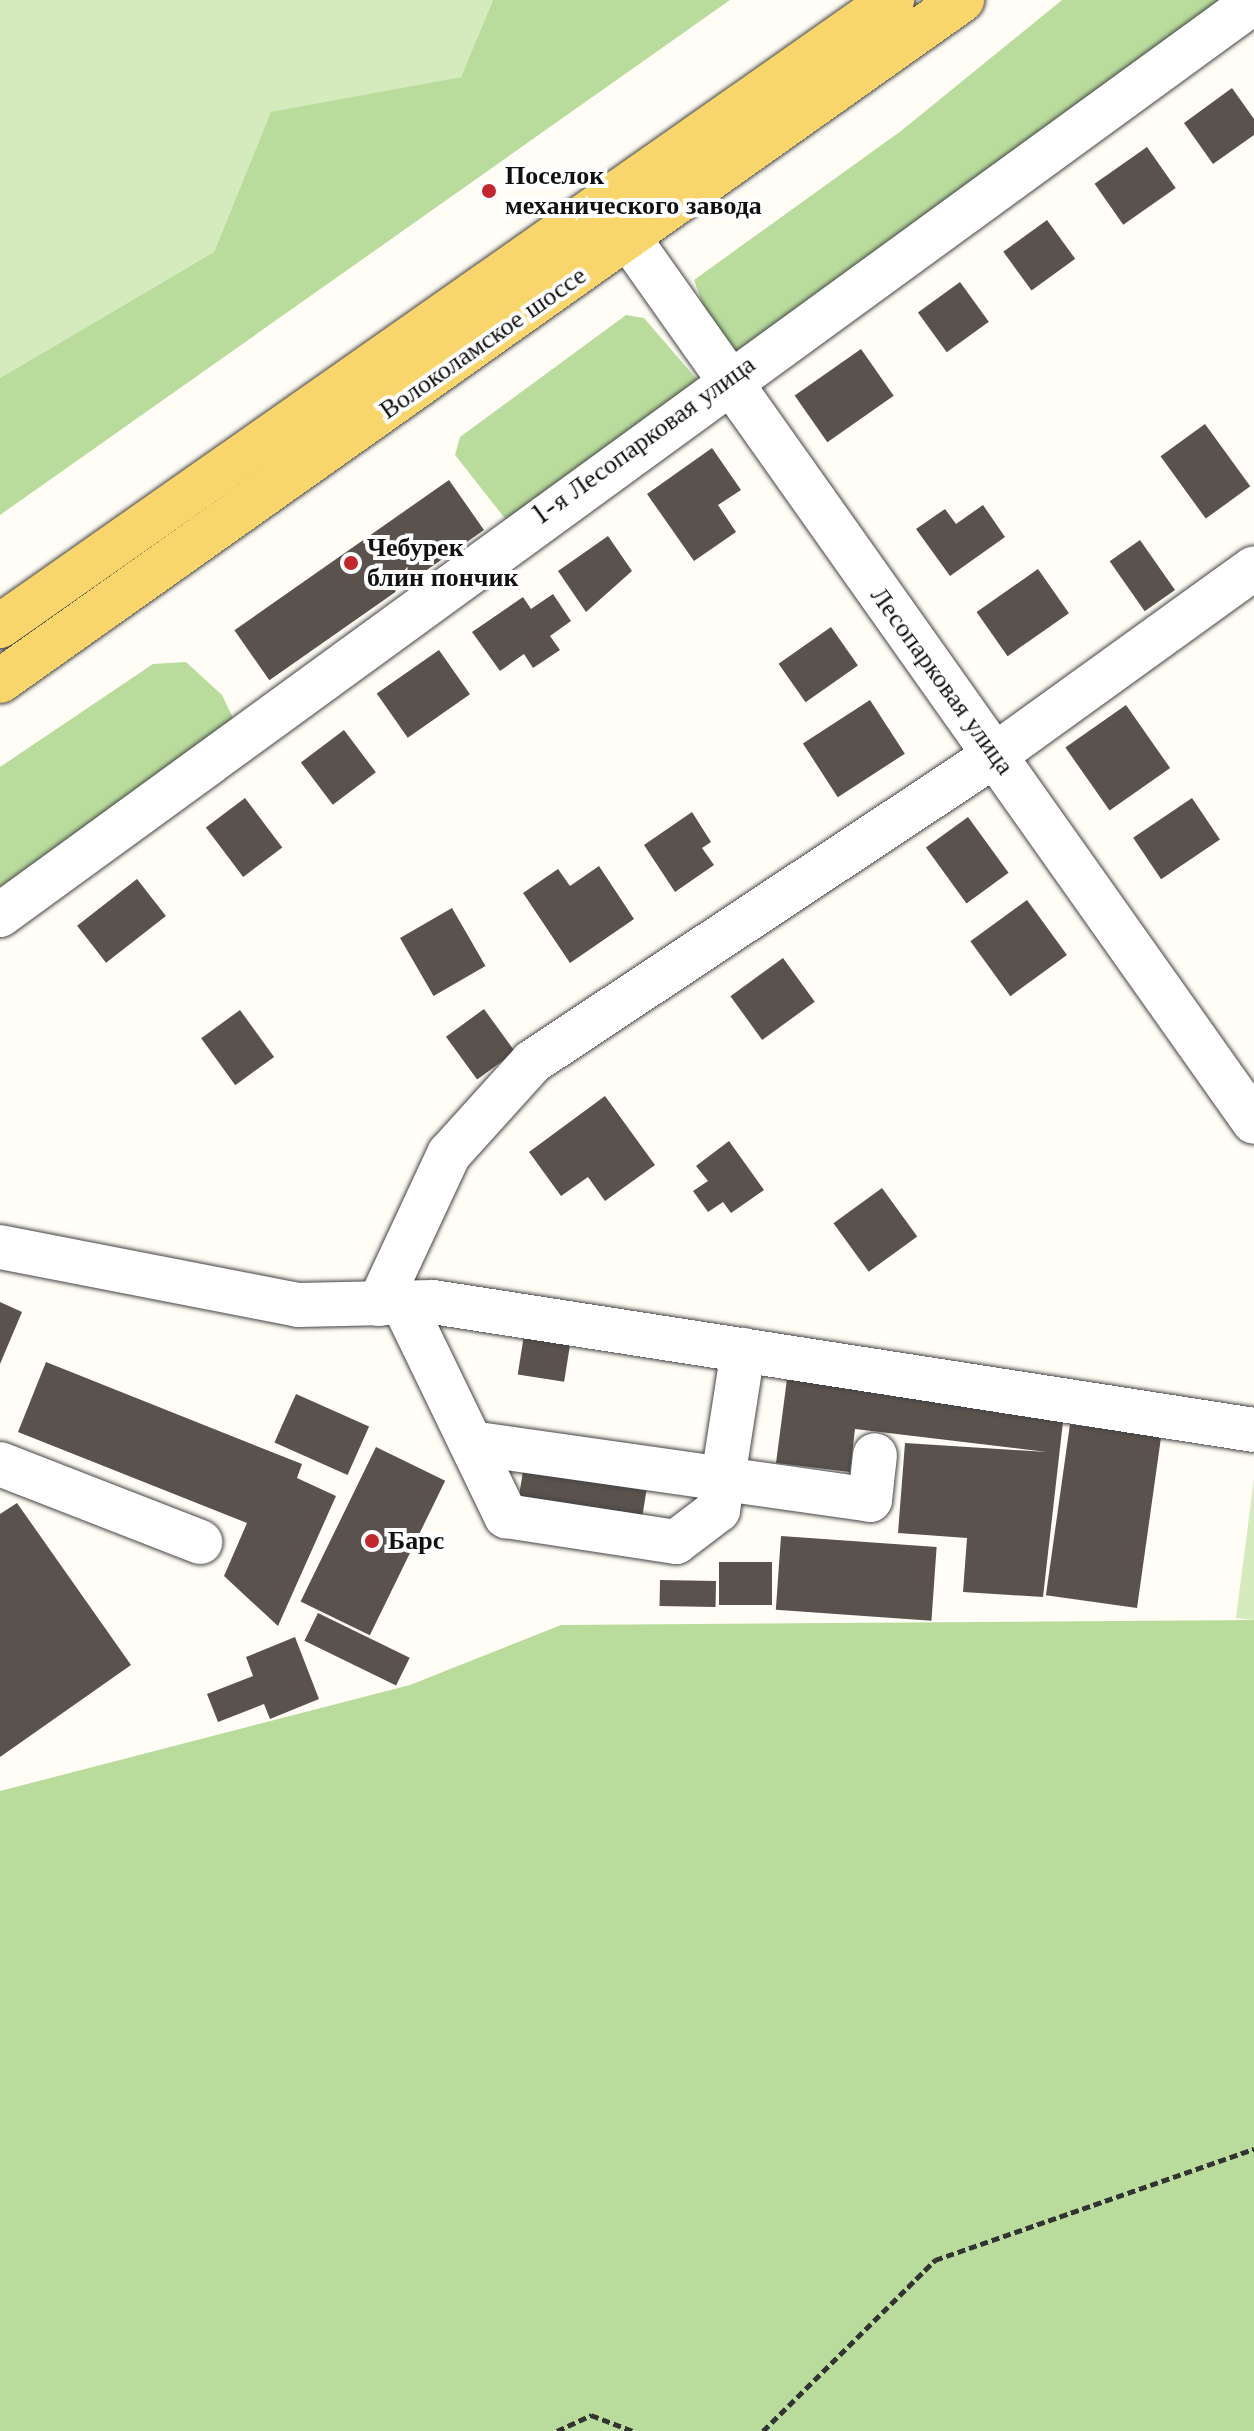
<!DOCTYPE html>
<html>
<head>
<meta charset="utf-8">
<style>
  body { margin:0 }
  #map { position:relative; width:1254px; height:2431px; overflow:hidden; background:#fffdf5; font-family:"Libre Baskerville",serif }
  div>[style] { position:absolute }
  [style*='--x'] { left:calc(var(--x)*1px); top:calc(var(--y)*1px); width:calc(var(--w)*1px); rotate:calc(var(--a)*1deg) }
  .green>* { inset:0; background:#d5ebbd }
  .forest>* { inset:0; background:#b9dc9c }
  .building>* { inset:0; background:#5a524d; transform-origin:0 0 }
  .path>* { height:5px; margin-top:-2.5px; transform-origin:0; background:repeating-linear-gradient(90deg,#333 0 8px,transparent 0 12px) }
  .roads { filter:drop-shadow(0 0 2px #444) drop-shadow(0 0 2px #444) }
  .minor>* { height:44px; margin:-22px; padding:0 22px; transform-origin:22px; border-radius:22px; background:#fff }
  .major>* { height:44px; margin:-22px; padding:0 22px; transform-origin:22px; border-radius:22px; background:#f9d66b }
  .dots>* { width:22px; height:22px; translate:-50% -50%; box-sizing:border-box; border:4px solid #fff; border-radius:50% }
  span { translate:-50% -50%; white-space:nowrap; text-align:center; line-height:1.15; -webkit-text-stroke:8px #fff; paint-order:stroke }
  .poi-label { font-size:26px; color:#111; font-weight:700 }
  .left { translate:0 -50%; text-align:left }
  .street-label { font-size:26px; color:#111 }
</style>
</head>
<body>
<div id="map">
  <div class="green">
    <i style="clip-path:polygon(0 0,493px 0,461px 77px,271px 113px,214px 252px,0 378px)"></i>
    <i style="clip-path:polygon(1254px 1478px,1254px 1620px,1236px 1618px)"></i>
  </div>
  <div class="forest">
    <i style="clip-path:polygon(493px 0,730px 0,0 515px,0 378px,214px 252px,271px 112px,461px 77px)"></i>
    <i style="clip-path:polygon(1062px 0,1235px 0,734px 357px,710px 325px,694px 280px,901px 131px)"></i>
    <i style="clip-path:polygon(626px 315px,644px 318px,700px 383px,507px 521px,455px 455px,460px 437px)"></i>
    <i style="clip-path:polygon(186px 662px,222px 695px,234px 720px,0 887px,0 767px,153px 664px)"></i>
    <i style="clip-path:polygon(1254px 1620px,1254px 2431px,0 2431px,0 1791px,410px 1685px,561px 1625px)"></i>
  </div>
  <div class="building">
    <i style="clip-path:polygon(1232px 88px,1254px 119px,1254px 135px,1213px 164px,1184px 123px)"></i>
    <i style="left:1147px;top:147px;width:50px;height:64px;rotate:55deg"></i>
    <i style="left:1047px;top:220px;width:48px;height:54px;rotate:54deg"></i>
    <i style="left:960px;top:282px;width:49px;height:52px;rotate:54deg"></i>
    <i style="left:861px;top:349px;width:57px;height:81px;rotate:55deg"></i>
    <i style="left:1205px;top:424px;width:77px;height:55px;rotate:54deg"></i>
    <i style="clip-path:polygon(712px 448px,741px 490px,718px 505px,736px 532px,694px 561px,647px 494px)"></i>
    <i style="left:449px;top:480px;width:61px;height:262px;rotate:55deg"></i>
    <i style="clip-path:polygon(983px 505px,1005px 537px,950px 576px,916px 529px,945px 509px,956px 524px)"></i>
    <i style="clip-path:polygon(608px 536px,632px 571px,586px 612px,558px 571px)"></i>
    <i style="left:1140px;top:540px;width:61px;height:37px;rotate:55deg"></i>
    <i style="left:1038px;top:569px;width:54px;height:75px;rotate:55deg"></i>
    <i style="clip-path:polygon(553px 594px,571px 621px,550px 636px,560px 650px,533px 668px,524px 654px,500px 671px,472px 632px,523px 597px,531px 609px)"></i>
    <i style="left:831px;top:627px;width:47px;height:64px;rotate:55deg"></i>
    <i style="left:439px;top:650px;width:54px;height:76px;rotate:55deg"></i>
    <i style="left:870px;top:700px;width:64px;height:80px;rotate:57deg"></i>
    <i style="left:1126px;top:705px;width:77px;height:74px;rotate:55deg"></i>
    <i style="left:344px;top:730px;width:53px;height:54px;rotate:53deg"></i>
    <i style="left:245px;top:798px;width:62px;height:49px;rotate:53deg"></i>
    <i style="left:1192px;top:798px;width:50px;height:71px;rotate:56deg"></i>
    <i style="clip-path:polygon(692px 812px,711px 842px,702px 848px,714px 865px,675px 892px,644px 845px)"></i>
    <i style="left:968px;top:817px;width:69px;height:52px;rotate:54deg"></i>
    <i style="clip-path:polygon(599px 866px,634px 919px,570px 963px,523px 893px,558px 869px,570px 886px)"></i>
    <i style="left:137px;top:879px;width:47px;height:76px;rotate:52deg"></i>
    <i style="left:1027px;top:900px;width:68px;height:70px;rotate:54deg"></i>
    <i style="left:452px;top:908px;width:67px;height:60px;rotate:60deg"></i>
    <i style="left:783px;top:958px;width:54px;height:65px;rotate:54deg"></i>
    <i style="left:484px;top:1009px;width:53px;height:47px;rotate:54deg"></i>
    <i style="left:240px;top:1010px;width:58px;height:48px;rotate:54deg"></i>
    <i style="clip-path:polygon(605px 1096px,655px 1165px,605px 1201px,588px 1177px,561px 1196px,529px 1152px)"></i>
    <i style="clip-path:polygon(729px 1141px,764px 1190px,731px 1213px,723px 1202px,708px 1212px,693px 1191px,708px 1181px,696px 1166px)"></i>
    <i style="left:882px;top:1188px;width:60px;height:60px;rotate:54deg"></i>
    <i style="clip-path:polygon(0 1302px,22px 1312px,0 1364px)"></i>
    <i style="left:524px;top:1335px;width:47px;height:40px;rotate:9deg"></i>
    <i style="clip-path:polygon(46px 1362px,302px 1464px,297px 1478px,336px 1496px,278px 1626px,224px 1576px,247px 1523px,18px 1432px)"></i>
    <i style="clip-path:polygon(787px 1379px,1064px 1413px,1043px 1597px,963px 1592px,967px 1538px,898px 1533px,905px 1443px,1047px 1452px,855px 1429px,850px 1472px,776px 1463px)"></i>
    <i style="left:296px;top:1394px;width:80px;height:53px;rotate:24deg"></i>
    <i style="left:1070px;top:1424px;width:92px;height:173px;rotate:8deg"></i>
    <i style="left:376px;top:1447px;width:77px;height:172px;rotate:26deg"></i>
    <i style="left:523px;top:1471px;width:125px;height:35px;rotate:9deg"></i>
    <i style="clip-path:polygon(17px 1503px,131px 1665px,0 1757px,0 1514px)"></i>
    <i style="left:781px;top:1536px;width:156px;height:74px;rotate:4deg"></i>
    <i style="left:772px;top:1562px;width:43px;height:53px;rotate:90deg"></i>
    <i style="left:660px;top:1580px;width:56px;height:26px;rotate:1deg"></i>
    <i style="left:318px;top:1613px;width:102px;height:31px;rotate:26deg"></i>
    <i style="clip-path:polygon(295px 1637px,319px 1699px,270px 1719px,264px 1704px,218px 1722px,207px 1694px,253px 1676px,246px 1657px)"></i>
  </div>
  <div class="path">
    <i style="--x:557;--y:2431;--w:38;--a:-25"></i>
    <i style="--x:591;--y:2415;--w:45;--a:20.9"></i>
    <i style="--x:763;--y:2431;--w:243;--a:-44.8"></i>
    <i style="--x:935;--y:2260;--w:338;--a:-19.2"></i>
  </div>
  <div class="roads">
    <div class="minor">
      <i style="--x:630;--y:240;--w:1080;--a:54.72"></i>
      <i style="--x:0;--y:915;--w:1551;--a:-36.06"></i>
      <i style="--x:0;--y:1247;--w:304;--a:11"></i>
      <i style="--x:298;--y:1305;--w:135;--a:-1.3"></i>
      <i style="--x:433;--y:1302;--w:831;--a:8.86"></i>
      <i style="--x:403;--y:1303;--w:237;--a:64.2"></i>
      <i style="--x:506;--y:1516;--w:172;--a:8.7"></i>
      <i style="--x:676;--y:1542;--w:53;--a:-37.3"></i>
      <i style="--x:718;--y:1510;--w:162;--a:-81.1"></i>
      <i style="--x:379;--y:1304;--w:166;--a:-65"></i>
      <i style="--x:449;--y:1154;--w:124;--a:-47.9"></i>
      <i style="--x:532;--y:1062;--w:556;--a:-33.55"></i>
      <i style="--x:995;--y:755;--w:319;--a:-35.8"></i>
      <i style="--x:471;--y:1443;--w:403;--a:8.1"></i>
      <i style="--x:870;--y:1500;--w:45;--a:-83.7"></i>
      <i style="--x:0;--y:1464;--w:215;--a:21.3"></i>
    </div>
    <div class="major">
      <i style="--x:0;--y:626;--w:1090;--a:-35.06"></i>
      <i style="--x:0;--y:681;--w:1179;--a:-35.29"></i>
    </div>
  </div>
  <div class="dots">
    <i style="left:489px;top:191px;background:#c4262e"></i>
    <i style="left:351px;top:563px;background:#c4262e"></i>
    <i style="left:372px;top:1541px;background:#c4262e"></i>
  </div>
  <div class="poi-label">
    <span class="left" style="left:505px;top:191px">Поселок<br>механического завода</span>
    <span class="left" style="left:367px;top:563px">Чебурек<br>блин пончик</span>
    <span class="left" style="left:388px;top:1541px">Барс</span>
  </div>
  <div class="street-label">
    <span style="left:483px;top:343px;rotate:-35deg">Волоколамское шоссе</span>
    <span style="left:644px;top:440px;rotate:-36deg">1-я Лесопарковая улица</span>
    <span style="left:942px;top:681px;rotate:54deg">Лесопарковая улица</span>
  </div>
</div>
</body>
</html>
